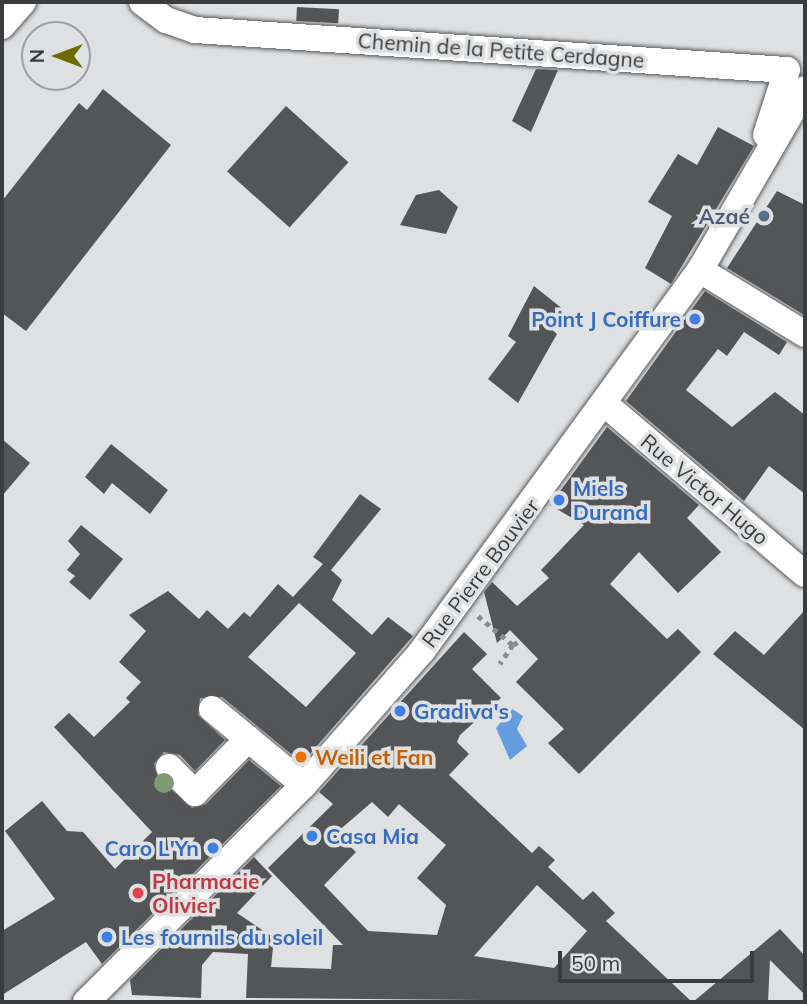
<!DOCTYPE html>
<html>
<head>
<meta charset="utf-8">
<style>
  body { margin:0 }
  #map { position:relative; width:807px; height:1004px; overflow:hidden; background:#dee0e2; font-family:Mulish,sans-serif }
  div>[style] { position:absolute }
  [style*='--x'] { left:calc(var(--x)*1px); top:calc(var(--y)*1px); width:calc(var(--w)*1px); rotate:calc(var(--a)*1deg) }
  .water>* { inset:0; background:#649dde }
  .building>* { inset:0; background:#535557; transform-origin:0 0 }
  .path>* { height:4.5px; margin-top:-2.25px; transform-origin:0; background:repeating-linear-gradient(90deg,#898b8c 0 5px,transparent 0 10px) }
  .roads { filter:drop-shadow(0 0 2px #58595b) drop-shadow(0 0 2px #58595b) }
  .minor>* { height:26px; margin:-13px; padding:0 13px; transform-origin:13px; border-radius:13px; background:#fff }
  .trees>* { width:20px; height:20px; margin:-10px; border-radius:50%; background:#7e9a73 }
  .dots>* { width:19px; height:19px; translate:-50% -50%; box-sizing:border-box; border:4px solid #dee0e2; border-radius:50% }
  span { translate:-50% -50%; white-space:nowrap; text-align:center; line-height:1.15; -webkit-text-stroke:7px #dee0e2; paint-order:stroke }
  .street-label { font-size:21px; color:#3b3c3d }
  .service-label { font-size:21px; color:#4e5e75; font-weight:700 }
  .right { translate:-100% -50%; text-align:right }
  .shop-label { font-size:21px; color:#366cbe; font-weight:700 }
  .left { translate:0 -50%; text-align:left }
  .food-label { font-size:21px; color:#c56008; font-weight:700 }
  .health-label { font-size:21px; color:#be3a42; font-weight:700 }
  .frame { position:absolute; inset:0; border:4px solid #3b3c3d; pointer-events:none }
  .north { position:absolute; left:21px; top:21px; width:70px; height:70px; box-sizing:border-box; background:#dee0e2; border:2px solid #9d9ea0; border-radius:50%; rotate:270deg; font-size:19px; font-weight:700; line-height:28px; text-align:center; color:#3b3c3d }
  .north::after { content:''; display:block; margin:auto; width:24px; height:32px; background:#6f6a03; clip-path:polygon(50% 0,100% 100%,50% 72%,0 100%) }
  .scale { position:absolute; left:558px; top:951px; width:196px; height:32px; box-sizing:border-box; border:4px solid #3b3c3d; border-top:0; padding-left:9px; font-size:21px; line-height:24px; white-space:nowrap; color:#3b3c3d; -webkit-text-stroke:5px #dee0e2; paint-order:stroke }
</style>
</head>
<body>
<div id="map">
  <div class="water">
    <i style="clip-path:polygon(512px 709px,523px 716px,517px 729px,527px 746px,510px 760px,496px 728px)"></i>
  </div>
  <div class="building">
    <i style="left:297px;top:7px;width:42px;height:14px;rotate:3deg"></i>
    <i style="clip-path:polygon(536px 69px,558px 70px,531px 132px,512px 121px)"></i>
    <i style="clip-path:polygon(103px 89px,171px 145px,26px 331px,2px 313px,2px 201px,79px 103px,87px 110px)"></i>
    <i style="left:286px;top:106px;width:84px;height:88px;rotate:42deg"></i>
    <i style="clip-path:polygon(718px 127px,754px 146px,671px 284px,645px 268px,672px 216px,648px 202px,678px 154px,697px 165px)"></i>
    <i style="clip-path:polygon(439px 190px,458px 207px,446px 234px,400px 225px,416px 195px)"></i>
    <i style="clip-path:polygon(777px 191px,805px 205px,804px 315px,727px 268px)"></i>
    <i style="clip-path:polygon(534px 286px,564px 310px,550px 328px,557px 334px,518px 403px,488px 379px,516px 342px,508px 336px)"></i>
    <i style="clip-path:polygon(705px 291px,787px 342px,779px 355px,744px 332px,727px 356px,718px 349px,686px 390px,732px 427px,775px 392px,805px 415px,805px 494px,769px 466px,744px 501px,626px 401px)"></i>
    <i style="clip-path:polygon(607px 427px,699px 505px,687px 518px,721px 552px,678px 593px,639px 552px,610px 584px,667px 639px,678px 629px,701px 652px,579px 774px,548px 743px,564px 729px,516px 682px,538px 659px,510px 630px,497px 643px,484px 592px,492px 582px,517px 606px,549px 578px,541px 570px,584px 525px,550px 505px)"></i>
    <i style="clip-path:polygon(2px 439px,30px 463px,2px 496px)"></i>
    <i style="clip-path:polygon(111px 444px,168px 490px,150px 514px,112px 483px,104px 494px,85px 477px)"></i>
    <i style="clip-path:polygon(evenodd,360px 494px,381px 509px,331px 570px,342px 580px,332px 600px,372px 635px,388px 617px,413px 636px,302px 763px,222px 697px,200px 698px,198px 715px,225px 740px,195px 771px,180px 755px,164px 752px,154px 764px,158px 778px,192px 808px,206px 804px,249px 760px,281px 786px,102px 964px,86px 942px,2px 995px,2px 931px,55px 899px,5px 831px,42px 801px,67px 831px,83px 832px,115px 869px,152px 832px,54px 727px,69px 713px,94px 737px,130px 702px,126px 698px,141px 682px,119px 662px,146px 631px,129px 615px,168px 591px,199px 619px,207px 610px,228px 629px,244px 612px,250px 617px,278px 584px,293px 597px,323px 564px,313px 557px,360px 494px,299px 603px,356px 653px,306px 707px,248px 657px,299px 603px)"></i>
    <i style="clip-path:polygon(81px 525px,123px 559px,90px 600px,69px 582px,75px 576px,67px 570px,80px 554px,68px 541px)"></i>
    <i style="clip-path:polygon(805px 610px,805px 730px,713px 654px,735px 631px,764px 655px)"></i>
    <i style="clip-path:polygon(evenodd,464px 632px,487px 654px,472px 669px,501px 698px,460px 735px,457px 742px,469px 754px,449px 775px,532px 853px,539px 846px,555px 860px,548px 867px,583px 900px,593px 891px,615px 913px,606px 921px,692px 1002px,246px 998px,248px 954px,213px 952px,202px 965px,201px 998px,132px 995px,130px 980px,254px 857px,272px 876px,237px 913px,274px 938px,271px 967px,331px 969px,333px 945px,343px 945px,268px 868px,333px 804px,319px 792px,464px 632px,372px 802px,388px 817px,399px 804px,446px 845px,417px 878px,446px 905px,437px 935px,368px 931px,324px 885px,356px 852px,336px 833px,372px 802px,464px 632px,537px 885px,587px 931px,554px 968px,474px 956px,537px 885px)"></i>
    <i style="clip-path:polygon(780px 929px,805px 956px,805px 995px,770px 960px,768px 1002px,693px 1002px)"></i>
  </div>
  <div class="path">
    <i style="--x:478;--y:616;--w:45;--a:39.6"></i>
    <i style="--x:513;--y:645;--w:23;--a:124"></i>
    <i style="--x:513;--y:645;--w:7;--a:-34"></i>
  </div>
  <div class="roads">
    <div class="minor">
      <i style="--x:142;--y:2;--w:30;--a:37"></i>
      <i style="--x:166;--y:20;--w:31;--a:19"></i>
      <i style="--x:195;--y:30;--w:593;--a:3.87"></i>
      <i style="--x:787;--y:70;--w:68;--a:107.9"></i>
      <i style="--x:2;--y:26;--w:32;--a:-49"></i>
      <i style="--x:700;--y:270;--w:123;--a:31.4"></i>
      <i style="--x:605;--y:404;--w:262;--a:40.4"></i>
      <i style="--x:212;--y:709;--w:119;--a:39.6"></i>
      <i style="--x:169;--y:767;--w:37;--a:45"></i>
      <i style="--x:195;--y:793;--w:76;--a:-45.5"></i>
      <i style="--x:86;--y:1002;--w:308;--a:-44.9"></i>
      <i style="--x:304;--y:785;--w:179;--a:-48.6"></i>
      <i style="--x:422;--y:651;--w:472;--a:-53.9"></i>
      <i style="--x:700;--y:270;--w:209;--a:-59.9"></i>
    </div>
  </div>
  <div class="trees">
    <i style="left:164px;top:783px"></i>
  </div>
  <div class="dots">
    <i style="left:764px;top:216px;background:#5c6f8a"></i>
    <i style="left:695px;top:319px;background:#3f7fe0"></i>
    <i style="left:559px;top:500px;background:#3f7fe0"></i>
    <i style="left:400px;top:711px;background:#3f7fe0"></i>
    <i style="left:301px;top:757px;background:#e8710a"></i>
    <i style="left:312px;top:836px;background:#3f7fe0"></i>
    <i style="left:213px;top:848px;background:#3f7fe0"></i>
    <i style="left:138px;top:893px;background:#e0444e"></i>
    <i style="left:107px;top:937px;background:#3f7fe0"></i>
  </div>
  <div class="street-label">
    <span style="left:501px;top:50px;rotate:4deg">Chemin de la Petite Cerdagne</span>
    <span style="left:705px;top:489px;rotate:40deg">Rue Victor Hugo</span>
    <span style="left:480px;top:573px;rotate:-53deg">Rue Pierre Bouvier</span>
  </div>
  <div class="service-label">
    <span class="right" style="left:750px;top:216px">Azaé</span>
  </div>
  <div class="shop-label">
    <span class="right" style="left:681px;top:319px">Point J Coiffure</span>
    <span class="left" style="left:573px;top:500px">Miels<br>Durand</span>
    <span class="left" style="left:414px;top:711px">Gradiva's</span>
    <span class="left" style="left:326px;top:836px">Casa Mia</span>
    <span class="right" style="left:199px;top:848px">Caro L'Yn</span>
    <span class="left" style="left:121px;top:937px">Les fournils du soleil</span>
  </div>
  <div class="food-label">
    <span class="left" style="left:315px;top:757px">Weili et Fan</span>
  </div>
  <div class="health-label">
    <span class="left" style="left:152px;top:893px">Pharmacie<br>Olivier</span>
  </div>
  <div class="frame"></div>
  <div class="north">N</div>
  <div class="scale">50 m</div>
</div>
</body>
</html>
